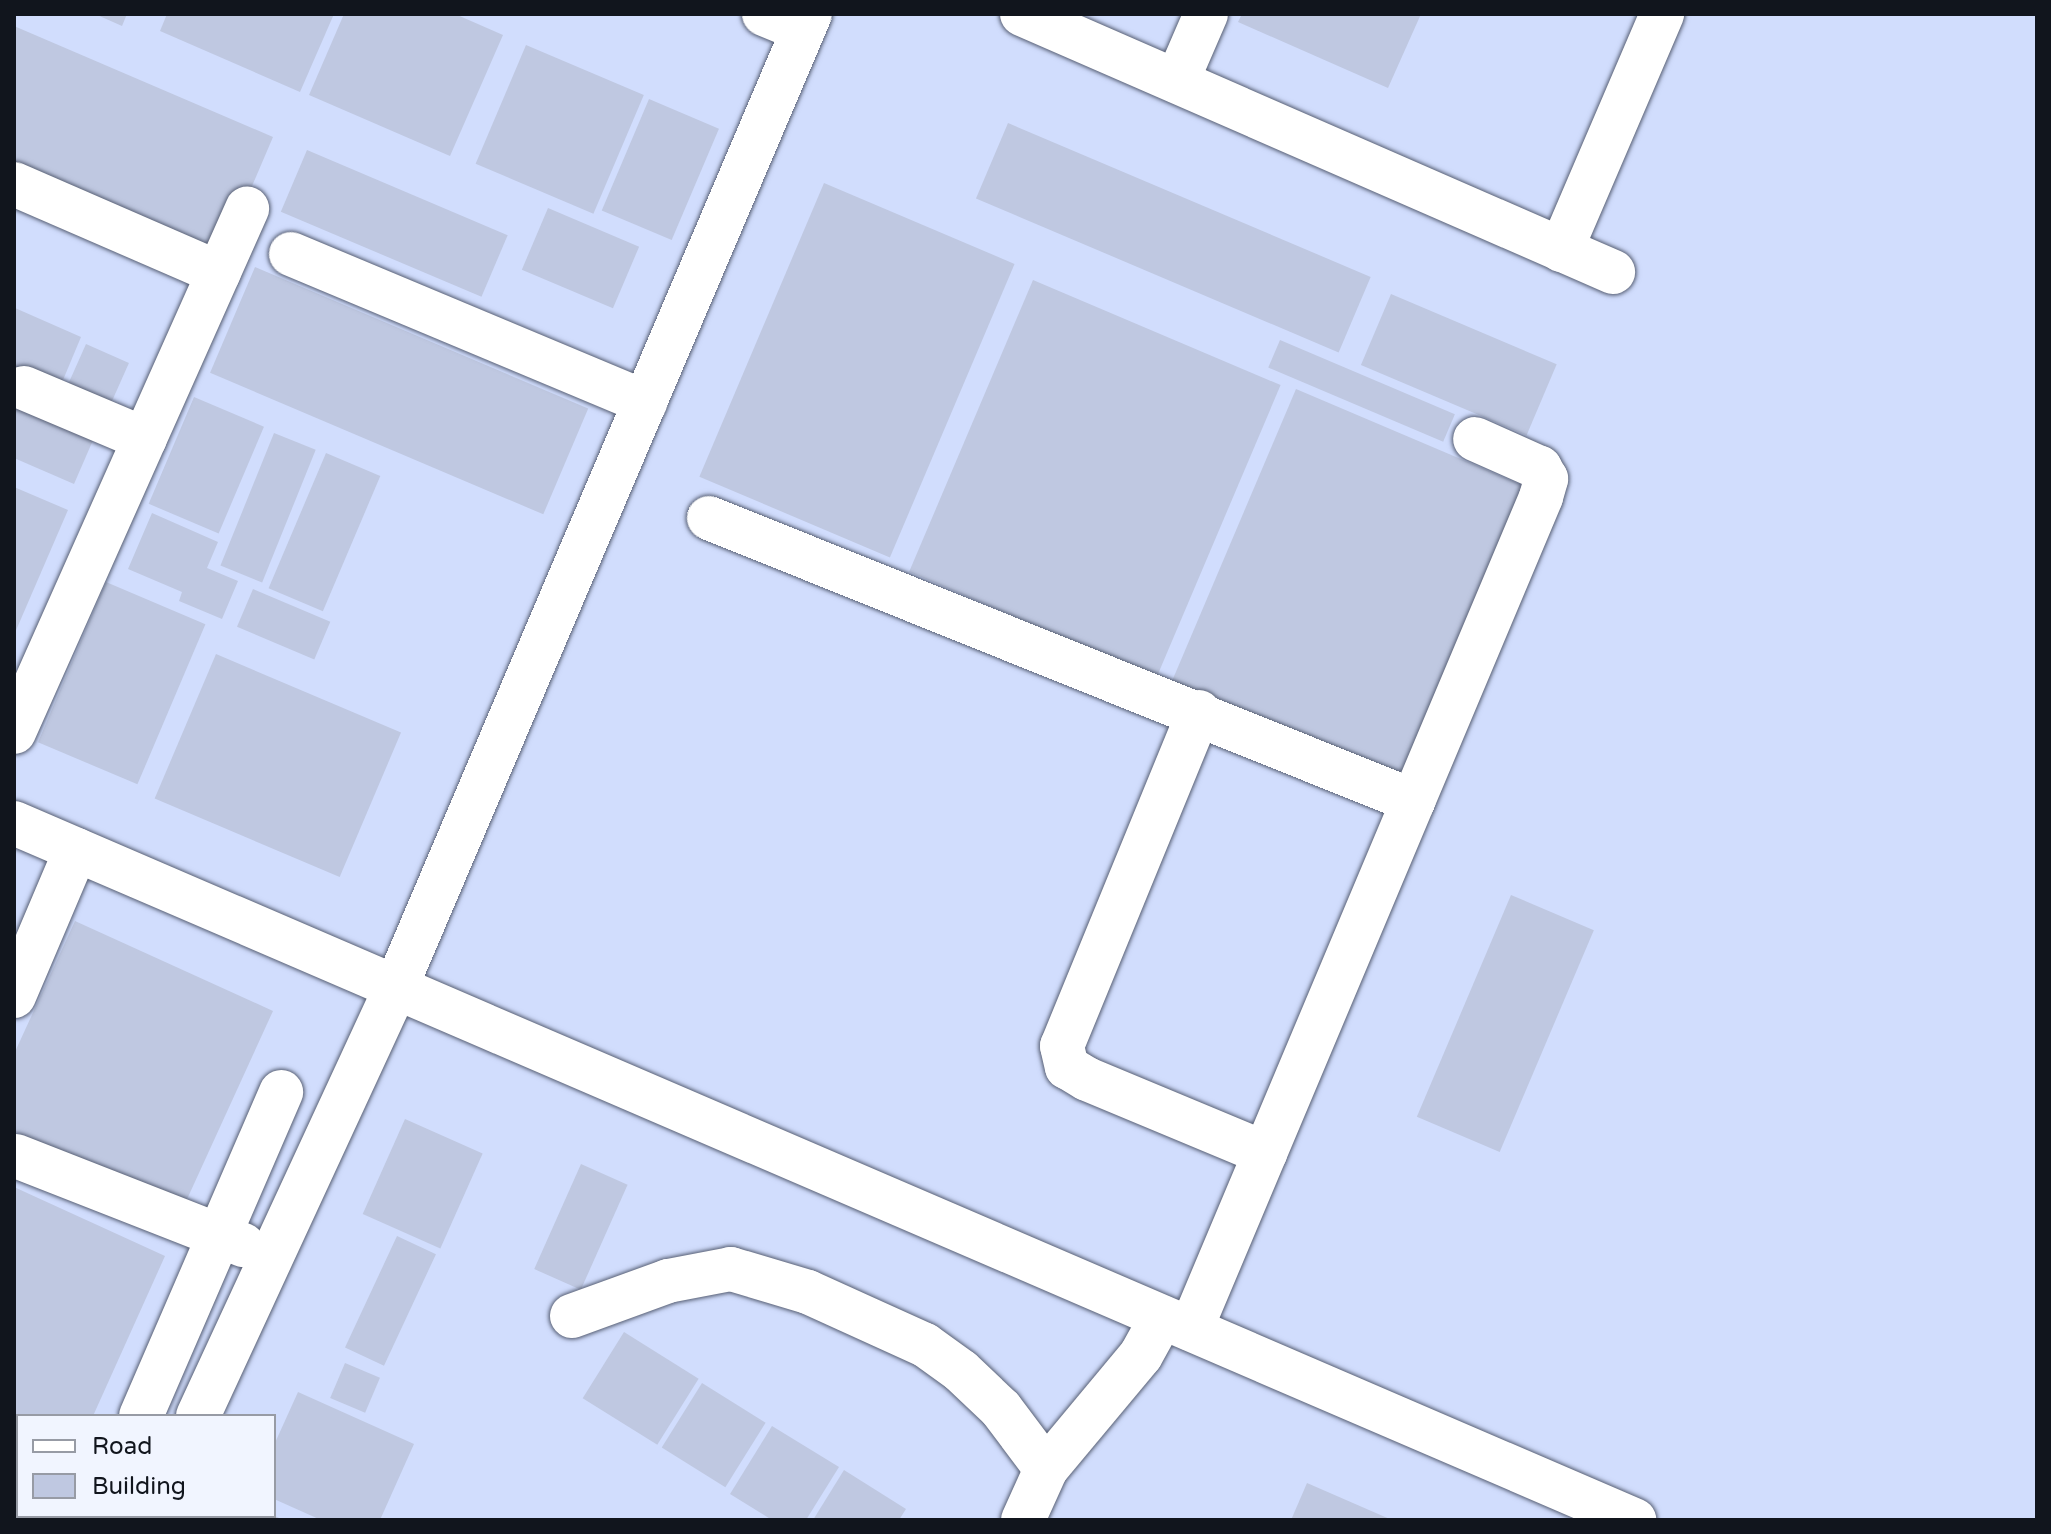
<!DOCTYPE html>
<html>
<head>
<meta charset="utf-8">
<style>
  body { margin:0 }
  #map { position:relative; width:2051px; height:1534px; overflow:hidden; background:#e0e7fc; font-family:"Varela Round",sans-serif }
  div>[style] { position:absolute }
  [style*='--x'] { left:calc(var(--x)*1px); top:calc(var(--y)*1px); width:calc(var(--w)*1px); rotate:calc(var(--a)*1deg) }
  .built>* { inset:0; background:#d1ddfd }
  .building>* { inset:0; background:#bfc8e1; transform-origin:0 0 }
  .roads { filter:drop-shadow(0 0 2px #575f74) drop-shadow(0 0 2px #575f74) }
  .minor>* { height:44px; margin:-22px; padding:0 22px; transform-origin:22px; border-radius:22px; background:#fff }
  span { translate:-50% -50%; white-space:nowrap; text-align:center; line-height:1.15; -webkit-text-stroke:6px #f1f5ff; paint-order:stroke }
  .frame { position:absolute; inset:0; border:16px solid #11151d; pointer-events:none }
  .legend { position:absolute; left:16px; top:1414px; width:260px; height:104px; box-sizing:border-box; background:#f1f5ff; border:2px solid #979ba5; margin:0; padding:10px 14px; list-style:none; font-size:24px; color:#11151d }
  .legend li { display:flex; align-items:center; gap:16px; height:40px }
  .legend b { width:40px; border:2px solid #979ba5 }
</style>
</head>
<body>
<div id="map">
  <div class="built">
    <i style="clip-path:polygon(evenodd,14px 14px,2037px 14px,2037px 1520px,14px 1520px,14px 14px,18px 1416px,274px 1416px,274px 1516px,18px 1516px,18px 1416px)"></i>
  </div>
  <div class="building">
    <i style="clip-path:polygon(95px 14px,127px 14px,122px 26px)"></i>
    <i style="clip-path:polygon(167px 14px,334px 14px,300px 92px,160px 31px)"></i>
    <i style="clip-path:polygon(344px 14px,455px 14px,503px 35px,450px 156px,309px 95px)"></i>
    <i style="clip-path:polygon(1242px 14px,1421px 14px,1388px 88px,1238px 22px)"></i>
    <i style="clip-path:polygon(14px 26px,273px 137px,220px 261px,14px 172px)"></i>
    <i style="left:526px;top:45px;width:128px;height:129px;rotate:23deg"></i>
    <i style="left:649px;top:99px;width:76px;height:121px;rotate:23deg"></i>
    <i style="left:1008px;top:123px;width:394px;height:82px;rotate:23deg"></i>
    <i style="left:307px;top:150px;width:218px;height:67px;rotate:23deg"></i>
    <i style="left:824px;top:183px;width:207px;height:319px;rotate:23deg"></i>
    <i style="left:548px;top:208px;width:99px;height:67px;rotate:23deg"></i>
    <i style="left:255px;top:267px;width:362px;height:115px;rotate:23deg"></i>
    <i style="left:1033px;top:280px;width:269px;height:317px;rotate:23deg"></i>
    <i style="left:1391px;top:294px;width:180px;height:77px;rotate:23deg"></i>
    <i style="clip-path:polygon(15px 308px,81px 337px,58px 392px,14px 373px)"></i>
    <i style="left:1280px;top:340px;width:190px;height:30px;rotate:23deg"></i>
    <i style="left:86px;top:344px;width:47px;height:50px;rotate:24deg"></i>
    <i style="left:1296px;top:389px;width:248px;height:324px;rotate:23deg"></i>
    <i style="clip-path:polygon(14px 396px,97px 431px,74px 484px,14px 458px)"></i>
    <i style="left:194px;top:397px;width:76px;height:116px;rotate:23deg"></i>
    <i style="left:274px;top:433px;width:45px;height:143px;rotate:22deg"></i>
    <i style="left:326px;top:453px;width:59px;height:147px;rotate:23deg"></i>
    <i style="clip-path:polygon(14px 487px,68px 510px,14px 635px)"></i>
    <i style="clip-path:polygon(152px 513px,218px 542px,207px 568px,238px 581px,222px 619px,179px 601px,182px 592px,128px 569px)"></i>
    <i style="left:106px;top:582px;width:108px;height:174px;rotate:23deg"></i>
    <i style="left:253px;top:589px;width:84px;height:41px;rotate:23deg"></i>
    <i style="left:216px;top:654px;width:201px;height:157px;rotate:23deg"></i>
    <i style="left:1511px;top:895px;width:90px;height:241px;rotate:23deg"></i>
    <i style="clip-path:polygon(75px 921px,273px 1011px,183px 1208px,14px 1131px,14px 1054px)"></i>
    <i style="left:405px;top:1119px;width:85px;height:104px;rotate:24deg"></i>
    <i style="left:581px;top:1164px;width:51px;height:115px;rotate:24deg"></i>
    <i style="clip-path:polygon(14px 1187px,165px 1256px,93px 1416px,14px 1416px)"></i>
    <i style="left:397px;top:1236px;width:43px;height:123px;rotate:25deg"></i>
    <i style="left:624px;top:1332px;width:88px;height:78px;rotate:32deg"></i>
    <i style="left:345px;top:1363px;width:38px;height:38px;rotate:23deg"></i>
    <i style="left:702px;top:1383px;width:75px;height:76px;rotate:32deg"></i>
    <i style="clip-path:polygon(298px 1392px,414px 1444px,380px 1520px,321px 1520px,274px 1499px,274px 1445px)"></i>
    <i style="clip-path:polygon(772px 1426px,839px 1467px,806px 1520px,772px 1520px,730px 1494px)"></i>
    <i style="clip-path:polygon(844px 1470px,906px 1509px,899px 1520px,813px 1520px)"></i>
    <i style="clip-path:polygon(1307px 1483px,1392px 1520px,1291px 1520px)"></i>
    <i style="clip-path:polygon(244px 1516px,275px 1516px,283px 1520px,242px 1520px)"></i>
  </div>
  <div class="roads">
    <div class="minor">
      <i style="--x:764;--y:14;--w:42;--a:22.3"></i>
      <i style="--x:1022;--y:14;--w:645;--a:23.58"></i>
      <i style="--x:1177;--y:81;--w:73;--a:-66.6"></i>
      <i style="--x:14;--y:184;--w:223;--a:23.5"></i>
      <i style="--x:1561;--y:250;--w:257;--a:-66.8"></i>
      <i style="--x:291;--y:254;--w:384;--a:22.7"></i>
      <i style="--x:24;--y:388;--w:131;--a:22.9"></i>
      <i style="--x:709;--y:518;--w:759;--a:21.9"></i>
      <i style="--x:1199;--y:712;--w:361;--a:112.3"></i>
      <i style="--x:1062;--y:1046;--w:22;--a:77"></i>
      <i style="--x:1067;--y:1067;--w:23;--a:31"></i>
      <i style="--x:1087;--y:1079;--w:193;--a:22.6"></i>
      <i style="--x:14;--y:732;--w:573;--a:-65.99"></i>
      <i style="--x:14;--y:823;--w:1764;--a:23.28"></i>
      <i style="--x:14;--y:996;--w:159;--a:-67"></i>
      <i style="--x:16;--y:1156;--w:244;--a:21.4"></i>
      <i style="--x:572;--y:1316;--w:102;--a:-20"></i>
      <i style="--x:668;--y:1281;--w:64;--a:-10.8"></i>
      <i style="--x:731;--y:1269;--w:80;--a:16.6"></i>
      <i style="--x:808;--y:1292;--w:128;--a:24.4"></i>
      <i style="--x:925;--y:1345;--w:44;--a:35.8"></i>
      <i style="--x:961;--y:1371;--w:55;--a:43.5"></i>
      <i style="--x:1001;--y:1409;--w:75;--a:53.1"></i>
      <i style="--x:1046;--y:1469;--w:148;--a:-50.2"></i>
      <i style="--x:1141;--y:1355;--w:43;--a:-61.1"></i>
      <i style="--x:1191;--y:1329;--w:903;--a:-67.18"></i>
      <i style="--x:1541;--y:497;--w:19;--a:-74"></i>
      <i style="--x:1546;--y:479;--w:13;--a:-119"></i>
      <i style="--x:1540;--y:468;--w:71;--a:-156"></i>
      <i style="--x:141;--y:1416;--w:353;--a:-66.6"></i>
      <i style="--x:198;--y:1416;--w:472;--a:-65.2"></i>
      <i style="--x:396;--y:987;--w:1057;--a:-66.95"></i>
      <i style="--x:150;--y:1520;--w:4;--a:-76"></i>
      <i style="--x:1023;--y:1520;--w:56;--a:-65.7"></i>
    </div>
  </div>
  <div class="frame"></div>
  <ul class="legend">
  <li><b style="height:10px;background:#fff"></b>Road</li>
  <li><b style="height:22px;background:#bfc8e1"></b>Building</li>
  </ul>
</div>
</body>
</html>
